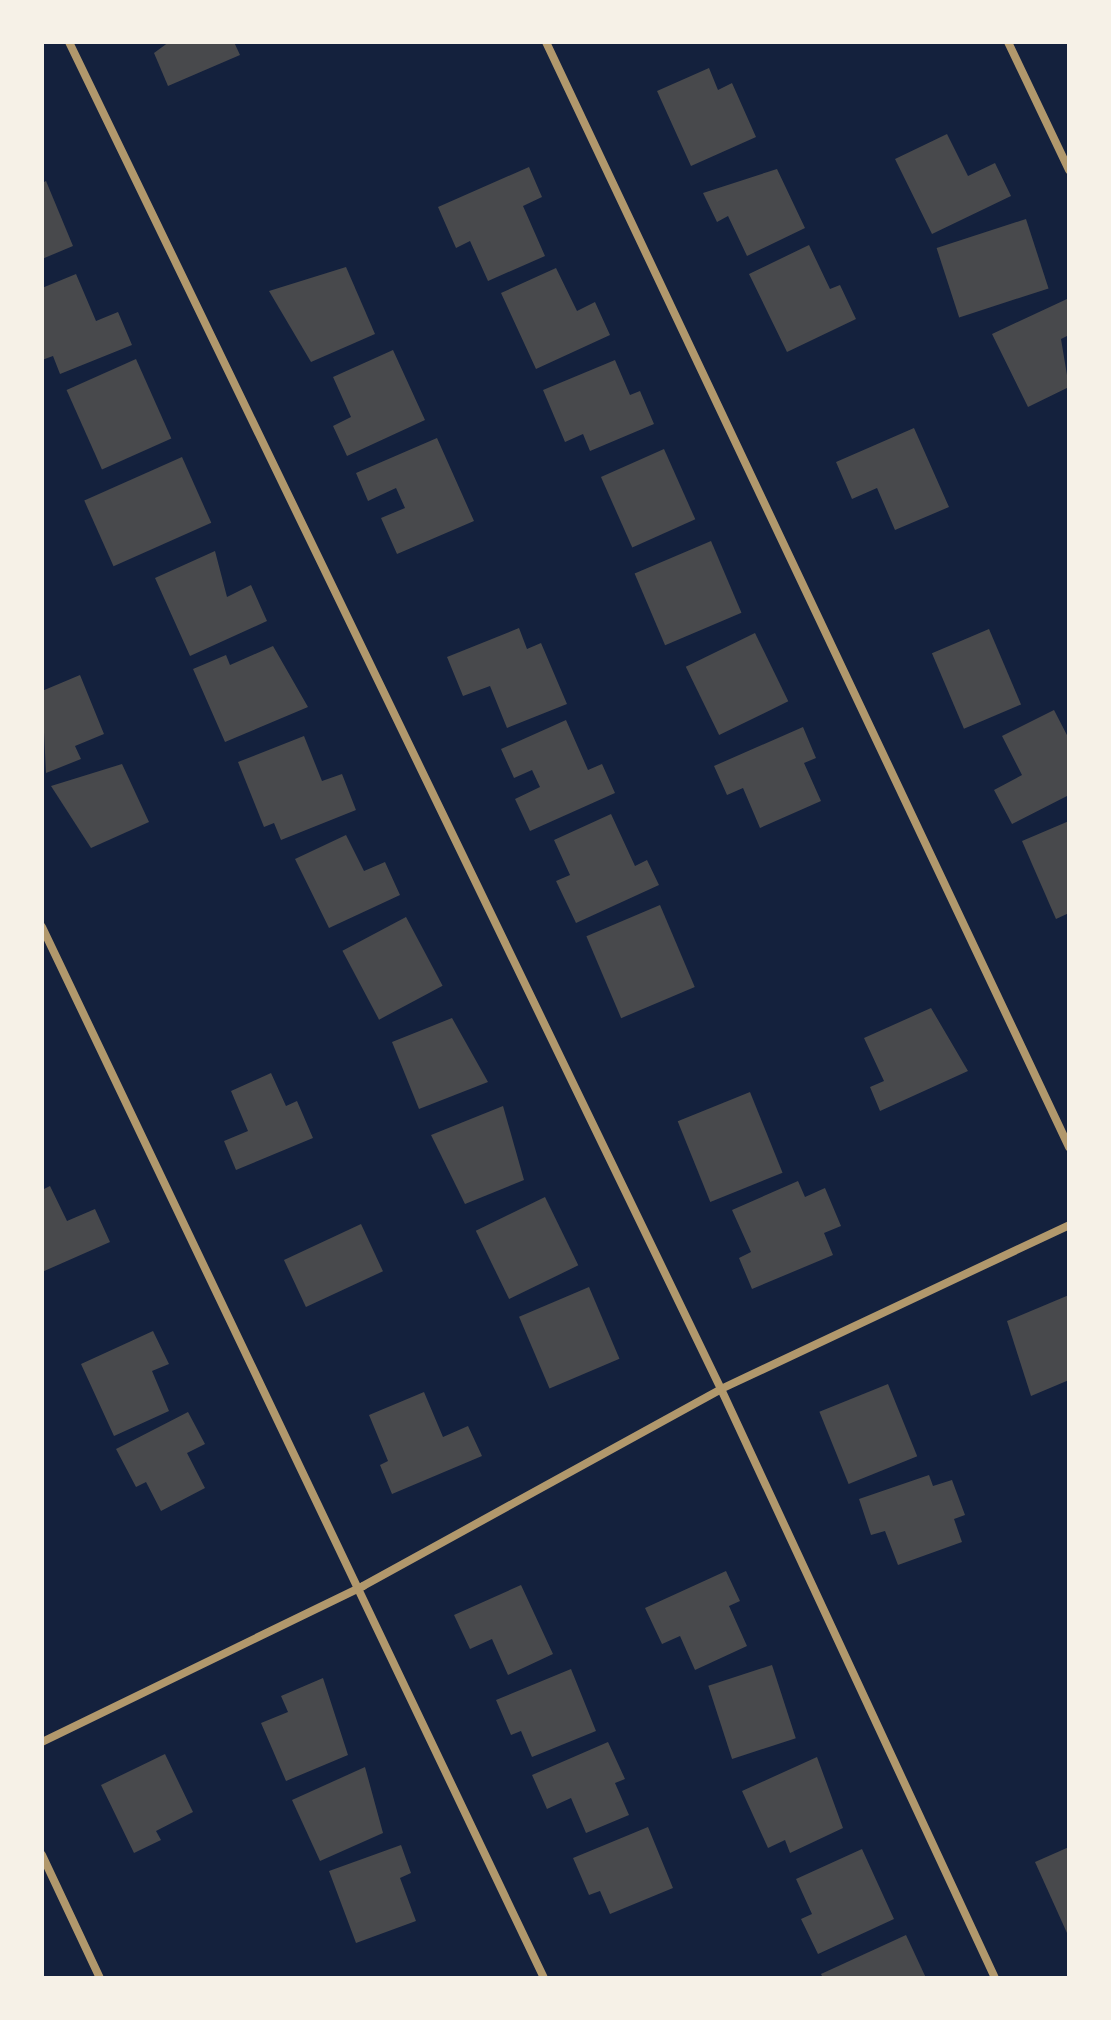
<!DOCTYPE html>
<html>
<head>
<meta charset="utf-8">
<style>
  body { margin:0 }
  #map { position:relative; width:1111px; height:2020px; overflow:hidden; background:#14213d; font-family:Poppins,sans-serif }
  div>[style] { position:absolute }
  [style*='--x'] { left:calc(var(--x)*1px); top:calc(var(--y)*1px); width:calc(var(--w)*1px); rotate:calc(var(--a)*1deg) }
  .building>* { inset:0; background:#48494c; transform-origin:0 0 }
  .minor>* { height:8px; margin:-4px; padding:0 4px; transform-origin:4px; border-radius:4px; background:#b1986c }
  span { translate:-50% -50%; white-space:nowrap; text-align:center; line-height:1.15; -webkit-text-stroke:7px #f6f1e7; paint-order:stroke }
  .frame { position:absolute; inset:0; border:44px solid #f6f1e7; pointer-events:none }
</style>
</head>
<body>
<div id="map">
  <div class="building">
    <i style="clip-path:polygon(169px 42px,234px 42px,240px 55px,168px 86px,154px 53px)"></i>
    <i style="clip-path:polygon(709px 68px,718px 90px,732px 83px,756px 137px,691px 166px,657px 91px)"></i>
    <i style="clip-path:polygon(947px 134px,968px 176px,995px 163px,1011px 196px,932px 234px,895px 159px)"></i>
    <i style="clip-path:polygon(529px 167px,542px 197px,523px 206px,545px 256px,488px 281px,470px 241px,456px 248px,438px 207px)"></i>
    <i style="clip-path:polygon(777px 169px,805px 228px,747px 256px,728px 216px,717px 222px,703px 193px)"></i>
    <i style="clip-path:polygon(46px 181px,73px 246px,42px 259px,42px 183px)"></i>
    <i style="left:1026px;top:219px;width:73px;height:94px;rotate:72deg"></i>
    <i style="clip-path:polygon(809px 245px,830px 289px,840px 285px,856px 319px,787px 352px,749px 274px)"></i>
    <i style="clip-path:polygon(346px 267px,375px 334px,311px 362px,269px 291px)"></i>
    <i style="clip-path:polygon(556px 268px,577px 311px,595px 302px,610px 335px,536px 369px,501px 293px)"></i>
    <i style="clip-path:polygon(76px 274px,96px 321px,118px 312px,132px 345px,60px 374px,53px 356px,42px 360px,42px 288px)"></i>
    <i style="clip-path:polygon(1067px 299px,1069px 335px,1061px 339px,1069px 387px,1028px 407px,992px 334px)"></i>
    <i style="clip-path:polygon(393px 350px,425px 420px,347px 456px,333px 426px,351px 417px,333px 377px)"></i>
    <i style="left:136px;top:359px;width:87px;height:76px;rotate:66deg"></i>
    <i style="clip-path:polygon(615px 360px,630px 395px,640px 391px,654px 424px,590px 451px,583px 434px,565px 442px,543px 390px)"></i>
    <i style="clip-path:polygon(914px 428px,949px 507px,895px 530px,877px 488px,852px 499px,836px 462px)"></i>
    <i style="clip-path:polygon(437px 438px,474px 521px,397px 554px,381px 518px,405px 508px,396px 488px,368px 501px,356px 473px)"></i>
    <i style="left:664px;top:449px;width:77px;height:69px;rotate:66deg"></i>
    <i style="left:182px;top:457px;width:72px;height:107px;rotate:66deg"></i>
    <i style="left:711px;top:541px;width:78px;height:83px;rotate:67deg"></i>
    <i style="clip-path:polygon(215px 551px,227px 597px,251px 585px,267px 621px,190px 656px,155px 578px)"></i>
    <i style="clip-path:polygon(519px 628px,527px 649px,541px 643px,567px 704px,507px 728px,490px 686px,463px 696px,447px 657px)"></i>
    <i style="left:989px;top:629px;width:82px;height:62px;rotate:67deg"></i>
    <i style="left:755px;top:633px;width:76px;height:77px;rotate:64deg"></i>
    <i style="clip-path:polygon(273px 646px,308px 707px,225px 742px,193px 669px,226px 655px,230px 665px)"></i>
    <i style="clip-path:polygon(80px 675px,104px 734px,75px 746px,81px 759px,46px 773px,42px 691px)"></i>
    <i style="clip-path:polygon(1054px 710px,1069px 739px,1069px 795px,1012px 824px,994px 790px,1022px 775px,1002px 736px)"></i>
    <i style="clip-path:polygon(566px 720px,588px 770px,602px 764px,615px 793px,530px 831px,515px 799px,540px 787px,532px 770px,514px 778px,501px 749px)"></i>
    <i style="clip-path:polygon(803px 727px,816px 758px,804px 763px,821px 801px,760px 828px,743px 788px,727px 795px,714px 766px)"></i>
    <i style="clip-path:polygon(304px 736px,322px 781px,342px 774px,356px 810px,281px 840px,274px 823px,264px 827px,238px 762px)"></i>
    <i style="clip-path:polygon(122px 764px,149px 822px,91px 848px,51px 786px)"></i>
    <i style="clip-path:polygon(611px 814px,635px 866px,647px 860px,659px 885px,576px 923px,556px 881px,570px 875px,554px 840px)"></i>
    <i style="clip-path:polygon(1069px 821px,1069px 913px,1056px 919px,1022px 841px)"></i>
    <i style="clip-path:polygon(346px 835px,364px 871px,385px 862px,400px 895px,329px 928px,295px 859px)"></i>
    <i style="left:660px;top:905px;width:89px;height:80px;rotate:67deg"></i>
    <i style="left:406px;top:917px;width:78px;height:72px;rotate:62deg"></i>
    <i style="clip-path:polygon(931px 1008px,968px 1071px,880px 1111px,870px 1087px,884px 1081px,864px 1038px)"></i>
    <i style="clip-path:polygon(452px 1018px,488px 1082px,419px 1109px,392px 1042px)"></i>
    <i style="clip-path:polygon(271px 1073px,286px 1106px,297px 1101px,313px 1138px,236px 1170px,224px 1141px,248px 1131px,231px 1091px)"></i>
    <i style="left:750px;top:1092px;width:87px;height:78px;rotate:68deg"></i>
    <i style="clip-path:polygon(503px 1106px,524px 1180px,465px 1204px,431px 1135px)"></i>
    <i style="clip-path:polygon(798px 1181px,805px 1197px,825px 1188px,841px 1226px,824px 1233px,833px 1255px,752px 1289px,739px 1258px,751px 1252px,732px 1210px)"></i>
    <i style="clip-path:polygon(50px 1186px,67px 1221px,95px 1209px,110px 1242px,42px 1272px,42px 1190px)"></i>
    <i style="left:545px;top:1197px;width:76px;height:77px;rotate:64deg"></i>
    <i style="left:361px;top:1224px;width:52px;height:85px;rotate:65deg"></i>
    <i style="left:589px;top:1287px;width:78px;height:76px;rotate:67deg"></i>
    <i style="clip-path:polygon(1069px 1295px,1069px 1380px,1031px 1396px,1007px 1321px)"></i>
    <i style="clip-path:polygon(153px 1331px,169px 1364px,152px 1371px,169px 1411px,114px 1436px,81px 1364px)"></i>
    <i style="left:888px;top:1384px;width:78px;height:74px;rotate:68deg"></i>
    <i style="clip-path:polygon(424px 1392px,443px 1437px,468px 1426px,482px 1456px,392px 1494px,380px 1465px,388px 1461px,369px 1415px)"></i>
    <i style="clip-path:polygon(188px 1412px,205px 1444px,187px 1453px,205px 1488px,161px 1511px,146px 1482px,136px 1487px,116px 1449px)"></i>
    <i style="clip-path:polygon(929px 1475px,933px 1486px,952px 1480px,965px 1515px,954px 1519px,962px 1542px,898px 1565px,885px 1531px,871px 1535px,859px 1499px)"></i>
    <i style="clip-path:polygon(726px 1571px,740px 1601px,729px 1606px,747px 1646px,695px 1670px,680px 1636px,662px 1644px,645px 1608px)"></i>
    <i style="clip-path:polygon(521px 1585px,553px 1654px,508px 1675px,492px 1639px,470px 1649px,454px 1615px)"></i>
    <i style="left:772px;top:1665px;width:77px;height:67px;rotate:72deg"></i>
    <i style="clip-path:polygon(571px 1669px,596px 1731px,532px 1757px,521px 1731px,511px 1735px,496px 1700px)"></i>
    <i style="clip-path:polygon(323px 1678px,348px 1755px,286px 1781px,261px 1723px,288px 1712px,281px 1696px)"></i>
    <i style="clip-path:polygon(608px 1742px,625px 1779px,615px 1783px,629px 1815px,586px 1833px,571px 1798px,547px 1809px,532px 1775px)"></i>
    <i style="clip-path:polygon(165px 1754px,193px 1812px,156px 1831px,161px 1840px,134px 1853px,101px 1785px)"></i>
    <i style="clip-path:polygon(817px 1757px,843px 1828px,790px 1853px,785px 1840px,768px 1848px,742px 1791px)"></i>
    <i style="clip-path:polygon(365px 1767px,383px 1833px,320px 1861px,292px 1800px)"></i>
    <i style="clip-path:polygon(648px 1827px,673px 1888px,610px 1914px,600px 1891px,589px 1895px,573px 1858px)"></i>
    <i style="clip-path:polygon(401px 1845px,411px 1873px,400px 1878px,416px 1921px,356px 1943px,329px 1871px)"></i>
    <i style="clip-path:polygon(1069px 1847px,1069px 1932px,1067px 1933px,1035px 1862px)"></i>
    <i style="clip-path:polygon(862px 1849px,894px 1919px,818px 1954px,801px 1919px,812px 1914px,796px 1879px)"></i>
    <i style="clip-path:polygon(906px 1935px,926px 1978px,823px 1978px,821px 1974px)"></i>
  </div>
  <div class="minor">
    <i style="--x:69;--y:42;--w:1497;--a:64.17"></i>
    <i style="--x:721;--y:1389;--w:650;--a:65.05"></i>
    <i style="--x:546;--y:42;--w:1223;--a:64.67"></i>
    <i style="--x:1008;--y:42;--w:142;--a:64.5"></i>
    <i style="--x:42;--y:927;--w:1165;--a:64.47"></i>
    <i style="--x:42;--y:1742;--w:357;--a:-25.9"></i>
    <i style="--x:363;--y:1586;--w:409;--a:-28.8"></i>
    <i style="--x:721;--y:1389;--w:385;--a:-25.2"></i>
    <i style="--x:42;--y:1855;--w:136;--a:64.8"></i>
  </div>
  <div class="frame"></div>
</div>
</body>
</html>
